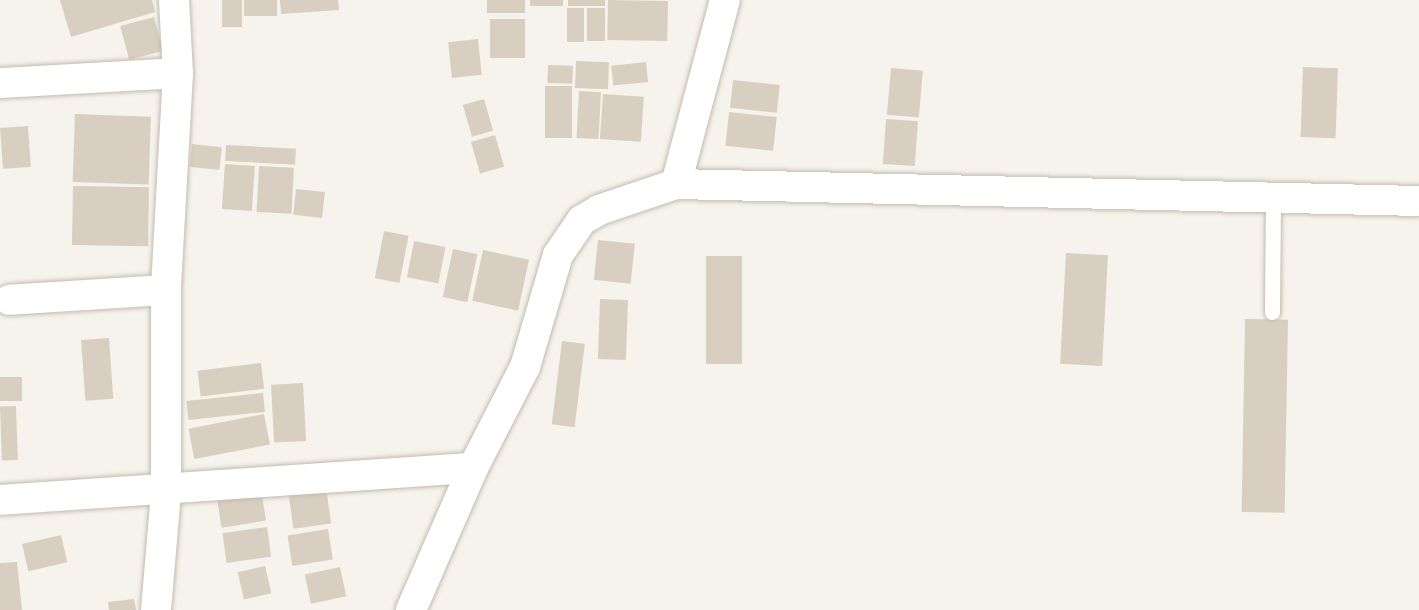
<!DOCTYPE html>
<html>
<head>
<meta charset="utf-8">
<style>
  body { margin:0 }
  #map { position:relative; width:1419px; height:610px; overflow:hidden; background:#f6f3ec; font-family:Lato,sans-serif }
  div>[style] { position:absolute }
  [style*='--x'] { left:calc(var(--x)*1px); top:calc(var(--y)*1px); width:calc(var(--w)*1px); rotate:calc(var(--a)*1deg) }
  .building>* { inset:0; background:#d8cfc1; transform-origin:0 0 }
  .roads { filter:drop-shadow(0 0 2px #c2bbae) drop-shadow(0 0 2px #c2bbae) }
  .service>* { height:15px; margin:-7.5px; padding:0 7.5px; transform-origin:7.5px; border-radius:7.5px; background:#fff }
  .minor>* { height:30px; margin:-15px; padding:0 15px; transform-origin:15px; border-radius:15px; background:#fff }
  span { translate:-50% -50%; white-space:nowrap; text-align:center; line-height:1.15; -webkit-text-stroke:4.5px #fff; paint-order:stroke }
</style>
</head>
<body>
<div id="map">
  <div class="building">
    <i style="clip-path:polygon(60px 0,152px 0,155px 12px,71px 37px)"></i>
    <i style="left:222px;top:0;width:20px;height:27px"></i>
    <i style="left:244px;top:0;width:33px;height:16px"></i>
    <i style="clip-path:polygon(280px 0,338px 0,339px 10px,281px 14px)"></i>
    <i style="left:487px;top:0;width:38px;height:13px"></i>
    <i style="left:530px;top:0;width:33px;height:6px"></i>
    <i style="left:568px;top:0;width:37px;height:6px"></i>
    <i style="left:608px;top:0;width:60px;height:40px;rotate:1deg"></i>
    <i style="left:567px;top:8px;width:17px;height:34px"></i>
    <i style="left:587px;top:8px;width:18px;height:33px"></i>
    <i style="left:154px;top:17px;width:35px;height:35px;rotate:75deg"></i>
    <i style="left:490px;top:19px;width:35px;height:39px"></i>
    <i style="left:478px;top:39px;width:36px;height:30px;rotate:84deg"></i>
    <i style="left:576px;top:61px;width:33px;height:27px;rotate:2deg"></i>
    <i style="left:646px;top:62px;width:20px;height:35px;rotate:84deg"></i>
    <i style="left:548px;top:65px;width:25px;height:18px;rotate:2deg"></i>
    <i style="left:1303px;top:67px;width:35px;height:70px;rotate:2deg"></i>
    <i style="left:891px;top:68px;width:32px;height:47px;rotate:5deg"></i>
    <i style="left:733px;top:80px;width:47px;height:28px;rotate:6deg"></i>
    <i style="left:545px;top:86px;width:27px;height:52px"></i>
    <i style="left:579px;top:91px;width:22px;height:47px;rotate:3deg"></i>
    <i style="left:603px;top:94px;width:41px;height:45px;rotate:4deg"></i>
    <i style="left:484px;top:99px;width:33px;height:22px;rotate:74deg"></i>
    <i style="left:729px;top:112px;width:48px;height:34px;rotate:6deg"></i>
    <i style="left:75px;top:114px;width:76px;height:68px;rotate:2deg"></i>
    <i style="left:886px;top:119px;width:32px;height:45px;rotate:4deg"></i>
    <i style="left:28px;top:126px;width:41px;height:28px;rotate:86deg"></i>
    <i style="left:495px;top:135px;width:33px;height:25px;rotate:74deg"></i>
    <i style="left:192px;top:144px;width:30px;height:23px;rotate:6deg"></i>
    <i style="left:226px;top:145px;width:70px;height:16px;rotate:3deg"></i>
    <i style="left:225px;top:164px;width:30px;height:45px;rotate:4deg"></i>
    <i style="left:259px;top:166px;width:35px;height:46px;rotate:3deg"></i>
    <i style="left:73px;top:186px;width:76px;height:59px;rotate:1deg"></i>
    <i style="left:296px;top:189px;width:29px;height:26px;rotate:6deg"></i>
    <i style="left:384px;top:231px;width:25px;height:48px;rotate:11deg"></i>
    <i style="left:598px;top:240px;width:37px;height:40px;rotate:6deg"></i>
    <i style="left:414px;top:241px;width:32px;height:37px;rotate:11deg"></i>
    <i style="left:453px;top:249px;width:25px;height:49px;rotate:12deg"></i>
    <i style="left:483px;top:250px;width:47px;height:52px;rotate:12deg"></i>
    <i style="left:1066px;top:253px;width:42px;height:111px;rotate:3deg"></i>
    <i style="left:706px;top:256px;width:36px;height:108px"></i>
    <i style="left:600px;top:299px;width:28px;height:60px;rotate:2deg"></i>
    <i style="left:1245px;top:319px;width:43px;height:193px;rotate:1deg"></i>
    <i style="left:109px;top:338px;width:61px;height:28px;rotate:86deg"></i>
    <i style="left:562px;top:341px;width:23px;height:84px;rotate:7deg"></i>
    <i style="left:261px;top:363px;width:26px;height:64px;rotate:83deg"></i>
    <i style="left:22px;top:377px;width:24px;height:22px;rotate:90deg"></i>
    <i style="left:303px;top:383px;width:58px;height:32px;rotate:87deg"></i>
    <i style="left:263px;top:393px;width:19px;height:77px;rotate:84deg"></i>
    <i style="left:16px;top:406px;width:54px;height:16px;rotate:88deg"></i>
    <i style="left:264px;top:414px;width:31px;height:77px;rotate:79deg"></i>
    <i style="left:325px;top:480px;width:44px;height:38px;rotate:82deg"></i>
    <i style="left:261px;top:489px;width:32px;height:45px;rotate:81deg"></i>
    <i style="left:267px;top:527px;width:30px;height:45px;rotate:82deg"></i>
    <i style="left:328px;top:529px;width:31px;height:41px;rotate:81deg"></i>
    <i style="left:61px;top:535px;width:28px;height:40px;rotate:77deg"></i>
    <i style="clip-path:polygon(17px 562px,22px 610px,0 610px,0 563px)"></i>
    <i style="left:265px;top:566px;width:28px;height:28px;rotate:77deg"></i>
    <i style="left:340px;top:567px;width:30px;height:36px;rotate:78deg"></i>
    <i style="clip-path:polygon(134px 599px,136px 610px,109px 610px,108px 602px)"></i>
  </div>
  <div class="roads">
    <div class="service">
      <i style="--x:1272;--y:312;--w:114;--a:-89.5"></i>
    </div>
    <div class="minor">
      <i style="--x:174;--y:0;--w:73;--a:86.9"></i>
      <i style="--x:0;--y:83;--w:178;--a:-3.2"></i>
      <i style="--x:178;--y:73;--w:217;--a:93.2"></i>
      <i style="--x:166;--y:290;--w:157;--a:176.4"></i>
      <i style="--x:676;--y:184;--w:190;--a:-75.1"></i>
      <i style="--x:0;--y:500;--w:474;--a:-3.9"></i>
      <i style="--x:156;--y:610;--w:117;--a:-85.1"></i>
      <i style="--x:166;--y:493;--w:203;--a:-90"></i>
      <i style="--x:411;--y:610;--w:155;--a:-66.4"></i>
      <i style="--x:473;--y:468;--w:114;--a:-62.8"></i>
      <i style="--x:525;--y:367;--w:117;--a:-73.6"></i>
      <i style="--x:558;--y:255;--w:42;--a:-55.6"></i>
      <i style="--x:582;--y:220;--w:20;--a:-30"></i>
      <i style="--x:599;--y:210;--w:81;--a:-18.7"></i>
      <i style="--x:676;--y:184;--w:743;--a:1.31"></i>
    </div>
  </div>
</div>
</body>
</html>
